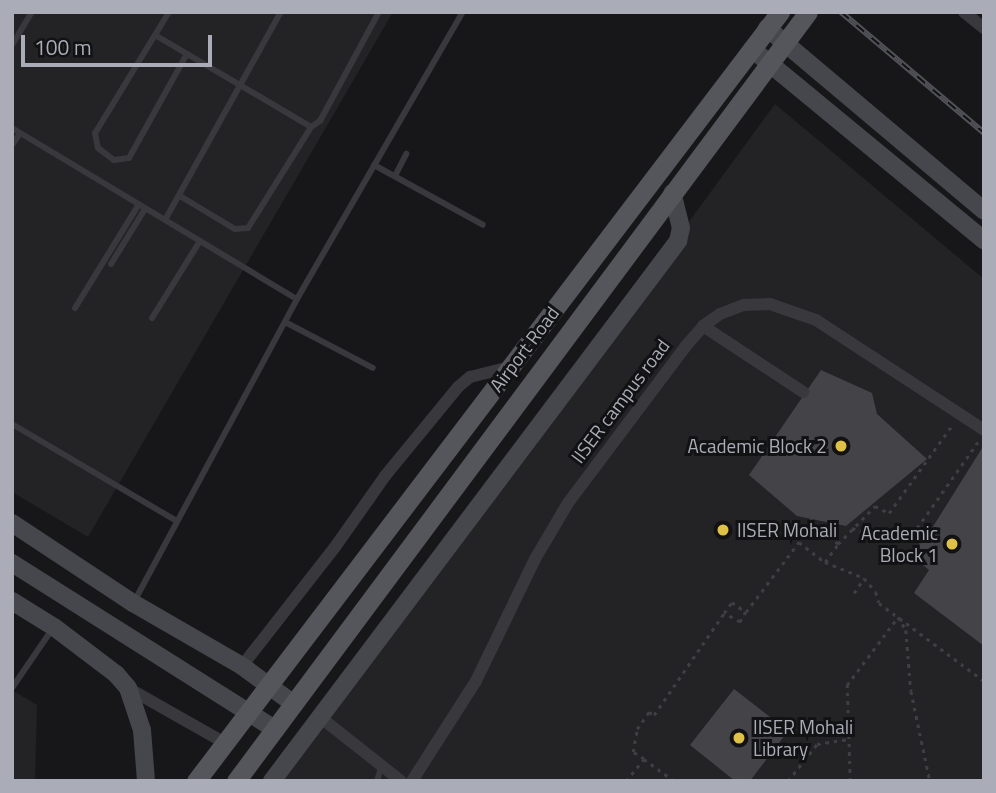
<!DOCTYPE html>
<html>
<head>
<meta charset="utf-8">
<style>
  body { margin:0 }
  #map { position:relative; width:996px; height:793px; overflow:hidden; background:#171719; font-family:"Titillium Web",sans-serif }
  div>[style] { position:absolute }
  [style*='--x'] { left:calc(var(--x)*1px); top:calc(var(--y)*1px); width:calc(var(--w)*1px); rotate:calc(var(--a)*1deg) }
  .built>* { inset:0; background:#232325 }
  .building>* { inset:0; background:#444448 }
  .path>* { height:2.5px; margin-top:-1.25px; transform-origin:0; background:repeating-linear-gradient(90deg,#3e3f44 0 3.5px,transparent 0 8.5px) }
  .lane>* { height:6px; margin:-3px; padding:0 3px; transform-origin:3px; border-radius:3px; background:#38383d }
  .street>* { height:12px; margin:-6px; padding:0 6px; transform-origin:6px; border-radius:6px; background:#38383d }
  .secondary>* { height:18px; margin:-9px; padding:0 9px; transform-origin:9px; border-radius:9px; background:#46474d }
  .primary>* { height:19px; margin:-9.5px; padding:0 9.5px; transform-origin:9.5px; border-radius:9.5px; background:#55555c }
  .rail>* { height:6px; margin-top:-3px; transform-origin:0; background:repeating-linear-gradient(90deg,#121214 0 10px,#515258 0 20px); box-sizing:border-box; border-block:2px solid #515258 }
  .dots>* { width:19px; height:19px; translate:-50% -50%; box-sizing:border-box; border:4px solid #121214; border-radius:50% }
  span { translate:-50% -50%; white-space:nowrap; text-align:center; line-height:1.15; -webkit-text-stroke:6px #121214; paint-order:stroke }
  .street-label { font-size:19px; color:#aaadb7 }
  .poi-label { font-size:19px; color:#aaadb7 }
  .right { translate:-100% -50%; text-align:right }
  .left { translate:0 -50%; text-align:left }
  .frame { position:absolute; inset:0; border:14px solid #aaadb7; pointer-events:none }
  .scale { position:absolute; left:21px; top:35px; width:191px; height:32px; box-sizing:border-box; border:4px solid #aaadb7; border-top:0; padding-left:9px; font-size:21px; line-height:24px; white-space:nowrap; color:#aaadb7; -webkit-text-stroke:5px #121214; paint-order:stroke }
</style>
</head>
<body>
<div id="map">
  <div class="built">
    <i style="clip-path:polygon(12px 12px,393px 12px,88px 537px,12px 492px)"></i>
    <i style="clip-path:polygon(775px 104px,984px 279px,984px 781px,280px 781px)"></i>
    <i style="clip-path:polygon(12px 690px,37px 705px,35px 781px,12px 781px)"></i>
  </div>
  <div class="building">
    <i style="clip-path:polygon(821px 370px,872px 393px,877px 414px,927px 459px,846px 526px,797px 516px,749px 475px)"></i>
    <i style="clip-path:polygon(984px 445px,984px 646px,914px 593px,929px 570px,911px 555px,929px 533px)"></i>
    <i style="clip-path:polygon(734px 689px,788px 731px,750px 781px,735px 781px,690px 745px)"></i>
  </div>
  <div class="path">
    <i style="--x:852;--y:528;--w:32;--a:20"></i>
    <i style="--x:882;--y:539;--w:30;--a:49"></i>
    <i style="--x:902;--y:562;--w:35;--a:-50"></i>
    <i style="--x:925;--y:535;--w:11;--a:-139"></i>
    <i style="--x:917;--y:528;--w:105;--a:-54.7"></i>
    <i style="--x:838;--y:544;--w:53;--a:-45.8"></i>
    <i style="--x:875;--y:506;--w:16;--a:27"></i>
    <i style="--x:889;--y:513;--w:110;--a:-54.3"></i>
    <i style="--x:825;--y:562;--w:42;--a:22.3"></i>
    <i style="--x:864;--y:578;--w:18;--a:49"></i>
    <i style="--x:876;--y:592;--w:11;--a:75"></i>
    <i style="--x:879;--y:603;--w:131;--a:36.6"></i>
    <i style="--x:854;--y:593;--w:18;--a:-56"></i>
    <i style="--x:746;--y:612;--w:88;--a:-52.9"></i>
    <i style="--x:799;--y:542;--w:33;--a:38"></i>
    <i style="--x:825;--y:562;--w:22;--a:-54"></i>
    <i style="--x:838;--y:544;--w:40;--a:-139"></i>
    <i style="--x:644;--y:759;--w:13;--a:-148"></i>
    <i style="--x:633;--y:752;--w:23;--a:-80"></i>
    <i style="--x:637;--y:729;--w:21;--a:-55"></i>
    <i style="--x:649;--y:712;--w:6;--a:31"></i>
    <i style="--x:654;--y:715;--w:124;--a:-55.5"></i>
    <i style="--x:724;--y:613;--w:14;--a:-54"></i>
    <i style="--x:732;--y:602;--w:17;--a:36"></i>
    <i style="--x:746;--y:612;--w:12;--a:121"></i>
    <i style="--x:740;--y:622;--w:18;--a:-151"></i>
    <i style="--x:626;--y:781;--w:28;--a:-51"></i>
    <i style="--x:644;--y:759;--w:37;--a:36"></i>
    <i style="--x:788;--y:781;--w:47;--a:-51.9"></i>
    <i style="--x:817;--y:744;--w:30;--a:-9"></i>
    <i style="--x:850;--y:781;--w:96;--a:-91.8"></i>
    <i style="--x:847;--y:685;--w:85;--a:-53.1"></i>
    <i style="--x:898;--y:617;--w:15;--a:58"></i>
    <i style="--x:906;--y:630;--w:61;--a:85.3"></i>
    <i style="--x:911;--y:691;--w:92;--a:78.1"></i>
  </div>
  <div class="lane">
    <i style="--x:169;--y:12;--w:142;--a:121.4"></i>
    <i style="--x:95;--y:133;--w:15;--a:79"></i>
    <i style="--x:98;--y:148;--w:20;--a:37"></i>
    <i style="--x:114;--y:160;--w:15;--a:-8"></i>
    <i style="--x:129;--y:158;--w:119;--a:-60.9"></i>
    <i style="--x:155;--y:35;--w:181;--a:30.5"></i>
    <i style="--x:311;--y:127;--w:11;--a:-34"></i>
    <i style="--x:320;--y:121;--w:124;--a:-61.6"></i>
    <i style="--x:12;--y:45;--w:39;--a:-59"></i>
    <i style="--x:12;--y:128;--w:332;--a:31"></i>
    <i style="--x:12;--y:145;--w:14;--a:-56"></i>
    <i style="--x:374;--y:165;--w:124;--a:28.8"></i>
    <i style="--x:395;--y:176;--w:25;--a:-63"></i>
    <i style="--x:180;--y:196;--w:64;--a:31"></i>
    <i style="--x:235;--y:229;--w:13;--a:-4"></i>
    <i style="--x:248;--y:228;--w:119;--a:-58"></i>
    <i style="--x:165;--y:220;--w:238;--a:-60.9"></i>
    <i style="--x:111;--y:264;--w:65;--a:-58.3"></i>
    <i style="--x:75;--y:308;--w:122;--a:-58.4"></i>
    <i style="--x:152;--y:318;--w:91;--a:-58.1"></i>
    <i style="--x:285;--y:322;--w:99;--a:27.6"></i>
    <i style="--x:12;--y:424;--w:191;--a:30.5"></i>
    <i style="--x:135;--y:600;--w:342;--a:-61.7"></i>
    <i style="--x:297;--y:299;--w:332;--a:-60"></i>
    <i style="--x:12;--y:688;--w:73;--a:-55.7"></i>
    <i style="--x:377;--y:781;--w:17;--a:-73"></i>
  </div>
  <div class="street">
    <i style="--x:964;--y:12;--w:26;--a:39"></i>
    <i style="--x:703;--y:326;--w:120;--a:33.4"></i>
    <i style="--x:242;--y:666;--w:151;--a:-52"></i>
    <i style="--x:335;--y:547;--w:87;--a:-54.8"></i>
    <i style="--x:385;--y:476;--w:115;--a:-50.6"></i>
    <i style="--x:458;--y:387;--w:16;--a:-40"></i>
    <i style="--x:470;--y:377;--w:41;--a:-14"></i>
    <i style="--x:128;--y:688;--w:112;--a:29.6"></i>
    <i style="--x:320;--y:717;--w:103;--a:38.3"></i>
    <i style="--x:412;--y:781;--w:119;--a:-57.4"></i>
    <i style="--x:476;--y:681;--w:136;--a:-64.2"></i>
    <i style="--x:535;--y:559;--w:65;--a:-59.5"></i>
    <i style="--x:568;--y:503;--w:195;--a:-53.1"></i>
    <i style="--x:685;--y:347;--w:28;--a:-49"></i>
    <i style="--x:703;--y:326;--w:21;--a:-35"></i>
    <i style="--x:720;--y:314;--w:26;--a:-21"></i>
    <i style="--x:744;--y:305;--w:26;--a:-2"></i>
    <i style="--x:770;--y:304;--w:49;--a:19.2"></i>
    <i style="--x:816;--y:320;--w:201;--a:33.2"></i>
  </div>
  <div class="secondary">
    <i style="--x:767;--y:28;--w:284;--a:40.1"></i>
    <i style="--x:752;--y:49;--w:301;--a:39.5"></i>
    <i style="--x:12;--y:523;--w:145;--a:33.5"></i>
    <i style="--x:133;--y:603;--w:126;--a:30"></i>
    <i style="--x:242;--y:666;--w:64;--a:36.2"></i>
    <i style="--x:12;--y:563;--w:312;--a:32.3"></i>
    <i style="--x:12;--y:601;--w:49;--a:31.8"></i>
    <i style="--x:54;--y:627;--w:78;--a:37.2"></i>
    <i style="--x:116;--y:674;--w:18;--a:49"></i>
    <i style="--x:128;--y:688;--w:44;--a:71.6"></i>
    <i style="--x:142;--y:730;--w:51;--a:85.5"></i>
    <i style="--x:272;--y:781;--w:676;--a:-53.06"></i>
    <i style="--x:678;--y:241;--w:13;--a:-77"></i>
    <i style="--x:681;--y:228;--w:36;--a:-104"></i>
  </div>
  <div class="primary">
    <i style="--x:196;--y:781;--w:966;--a:-52.79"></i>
    <i style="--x:236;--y:781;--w:958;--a:-53.36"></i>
  </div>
  <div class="rail">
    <i style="--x:841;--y:12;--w:187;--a:40.2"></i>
  </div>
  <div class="dots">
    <i style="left:841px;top:446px;background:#dfc148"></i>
    <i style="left:723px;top:530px;background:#dfc148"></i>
    <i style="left:952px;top:544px;background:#dfc148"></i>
    <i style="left:739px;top:738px;background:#dfc148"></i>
  </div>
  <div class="street-label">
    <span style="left:524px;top:349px;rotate:-53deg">Airport Road</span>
    <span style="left:620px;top:401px;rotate:-53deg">IISER campus road</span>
  </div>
  <div class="poi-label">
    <span class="right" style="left:827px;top:446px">Academic Block 2</span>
    <span class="left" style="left:737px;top:530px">IISER Mohali</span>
    <span class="right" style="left:938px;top:544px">Academic<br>Block 1</span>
    <span class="left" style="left:753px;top:738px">IISER Mohali<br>Library</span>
  </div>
  <div class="frame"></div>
  <div class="scale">100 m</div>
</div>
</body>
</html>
